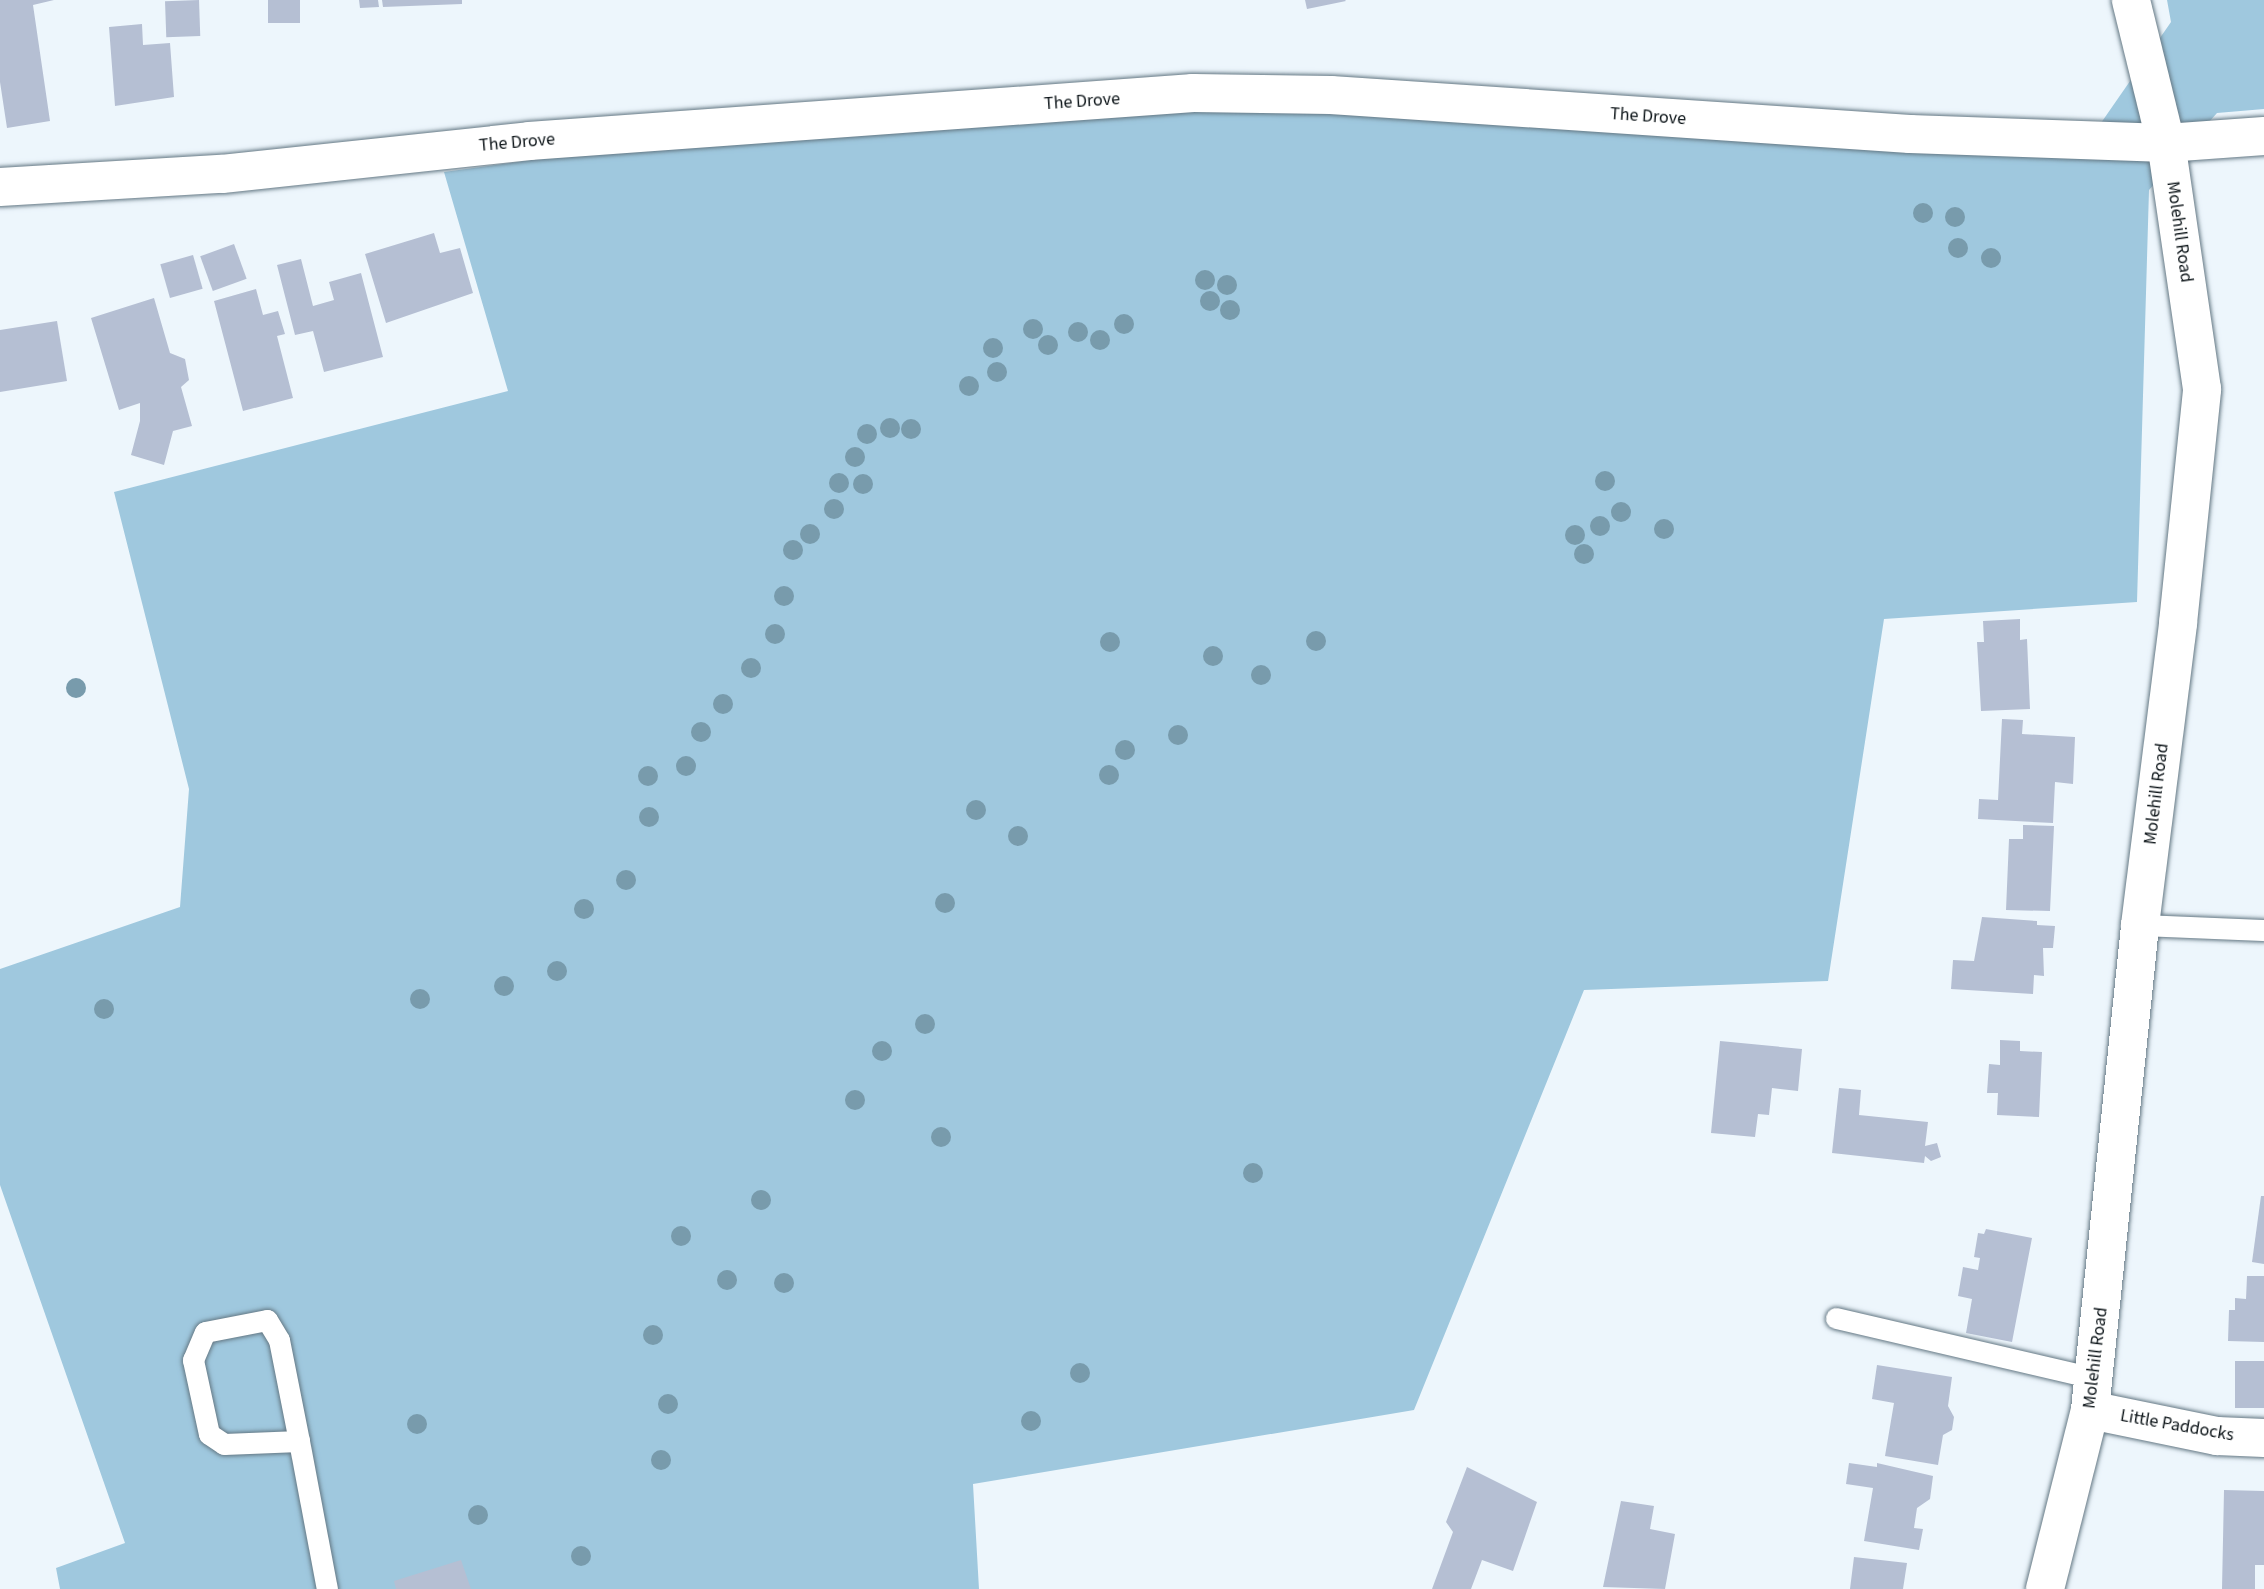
<!DOCTYPE html>
<html>
<head>
<meta charset="utf-8">
<style>
  body { margin:0 }
  #map { position:relative; width:2264px; height:1589px; overflow:hidden; background:#edf6fc; font-family:"Source Sans 3",sans-serif }
  div>[style] { position:absolute }
  [style*='--x'] { left:calc(var(--x)*1px); top:calc(var(--y)*1px); width:calc(var(--w)*1px); rotate:calc(var(--a)*1deg) }
  .green>* { inset:0; background:#9fc8de }
  .building>* { inset:0; background:#b5bfd3; transform-origin:0 0 }
  .roads { filter:drop-shadow(0 0 2px #647884) drop-shadow(0 0 2px #647884) }
  .service>* { height:21px; margin:-10.5px; padding:0 10.5px; transform-origin:10.5px; border-radius:10.5px; background:#fff }
  .minor>* { height:38px; margin:-19px; padding:0 19px; transform-origin:19px; border-radius:19px; background:#fff }
  .trees>* { width:20px; height:20px; margin:-10px; border-radius:50%; background:#789bac }
  span { translate:-50% -50%; white-space:nowrap; text-align:center; line-height:1.15; -webkit-text-stroke:7px #fff; paint-order:stroke }
  .street-label { font-size:18px; color:#0c1418 }
</style>
</head>
<body>
<div id="map">
  <div class="green">
    <i style="clip-path:polygon(2167px 0,2264px 0,2264px 109px,2217px 113px,2149px 190px,2137px 602px,1884px 619px,1828px 981px,1584px 990px,1414px 1410px,973px 1484px,979px 1589px,60px 1589px,56px 1568px,125px 1543px,0 1185px,0 969px,180px 907px,189px 789px,114px 492px,508px 391px,444px 172px,531px 160px,870px 132px,1204px 109px,2085px 146px,2171px 22px)"></i>
  </div>
  <div class="building">
    <i style="clip-path:polygon(0 0,54px 0,33px 5px,50px 121px,7px 128px,0 82px)"></i>
    <i style="left:199px;top:0;width:36px;height:34px;rotate:88deg"></i>
    <i style="left:268px;top:0;width:32px;height:23px"></i>
    <i style="clip-path:polygon(359px 0,378px 0,379px 7px,360px 8px)"></i>
    <i style="clip-path:polygon(382px 0,462px 0,462px 4px,383px 7px)"></i>
    <i style="clip-path:polygon(1305px 0,1345px 0,1346px 1px,1307px 9px)"></i>
    <i style="clip-path:polygon(142px 24px,143px 45px,170px 43px,174px 97px,115px 106px,109px 27px)"></i>
    <i style="clip-path:polygon(434px 233px,440px 253px,460px 248px,473px 293px,386px 323px,365px 254px)"></i>
    <i style="left:234px;top:244px;width:37px;height:36px;rotate:70deg"></i>
    <i style="left:193px;top:255px;width:35px;height:34px;rotate:74deg"></i>
    <i style="clip-path:polygon(301px 259px,313px 306px,334px 300px,329px 282px,361px 273px,383px 357px,324px 372px,313px 331px,295px 335px,277px 265px)"></i>
    <i style="clip-path:polygon(256px 289px,263px 315px,278px 311px,285px 334px,277px 336px,293px 398px,243px 411px,214px 301px)"></i>
    <i style="clip-path:polygon(154px 298px,170px 353px,185px 359px,189px 380px,181px 387px,192px 426px,173px 431px,164px 465px,131px 455px,140px 421px,140px 403px,119px 410px,91px 318px)"></i>
    <i style="clip-path:polygon(57px 321px,67px 381px,0 392px,0 330px)"></i>
    <i style="clip-path:polygon(2020px 619px,2020px 640px,2027px 639px,2030px 709px,1981px 711px,1977px 642px,1984px 642px,1983px 621px)"></i>
    <i style="clip-path:polygon(2002px 719px,2023px 720px,2022px 734px,2075px 737px,2073px 784px,2055px 782px,2053px 823px,1978px 819px,1979px 799px,1998px 800px)"></i>
    <i style="clip-path:polygon(2023px 825px,2054px 826px,2050px 911px,2006px 910px,2009px 839px,2023px 839px)"></i>
    <i style="clip-path:polygon(1982px 917px,2037px 921px,2037px 925px,2055px 926px,2053px 948px,2043px 948px,2044px 976px,2034px 975px,2033px 994px,1951px 989px,1953px 960px,1974px 961px)"></i>
    <i style="clip-path:polygon(2000px 1040px,2020px 1041px,2020px 1051px,2042px 1052px,2039px 1117px,1997px 1115px,1998px 1093px,1987px 1093px,1989px 1064px,2000px 1065px)"></i>
    <i style="clip-path:polygon(1720px 1041px,1802px 1049px,1798px 1091px,1772px 1088px,1769px 1115px,1758px 1114px,1755px 1137px,1711px 1133px)"></i>
    <i style="clip-path:polygon(1839px 1088px,1861px 1090px,1859px 1115px,1928px 1122px,1925px 1146px,1937px 1143px,1941px 1157px,1931px 1161px,1925px 1156px,1924px 1163px,1832px 1153px)"></i>
    <i style="clip-path:polygon(2261px 1196px,2264px 1196px,2264px 1264px,2252px 1262px)"></i>
    <i style="clip-path:polygon(1986px 1229px,2032px 1238px,2012px 1342px,1966px 1333px,1972px 1299px,1958px 1296px,1963px 1267px,1978px 1270px,1980px 1258px,1974px 1257px,1978px 1233px,1984px 1234px)"></i>
    <i style="clip-path:polygon(2247px 1276px,2264px 1276px,2264px 1342px,2228px 1341px,2229px 1310px,2235px 1310px,2235px 1298px,2246px 1299px)"></i>
    <i style="left:2235px;top:1361px;width:29px;height:47px"></i>
    <i style="clip-path:polygon(1877px 1365px,1952px 1377px,1948px 1406px,1954px 1417px,1952px 1430px,1943px 1435px,1938px 1465px,1885px 1456px,1894px 1403px,1872px 1399px)"></i>
    <i style="clip-path:polygon(1849px 1463px,1877px 1467px,1877px 1463px,1933px 1476px,1930px 1499px,1917px 1508px,1914px 1528px,1923px 1529px,1919px 1550px,1864px 1541px,1873px 1488px,1846px 1484px)"></i>
    <i style="clip-path:polygon(1467px 1467px,1537px 1502px,1513px 1571px,1482px 1560px,1471px 1589px,1432px 1589px,1453px 1532px,1446px 1522px)"></i>
    <i style="clip-path:polygon(2224px 1490px,2264px 1491px,2264px 1565px,2255px 1565px,2255px 1589px,2222px 1589px)"></i>
    <i style="clip-path:polygon(1621px 1501px,1654px 1506px,1650px 1529px,1675px 1534px,1665px 1589px,1603px 1587px)"></i>
    <i style="clip-path:polygon(1854px 1557px,1907px 1563px,1903px 1589px,1850px 1589px)"></i>
    <i style="clip-path:polygon(461px 1560px,471px 1589px,396px 1589px,394px 1581px)"></i>
  </div>
  <div class="roads">
    <div class="service">
      <i style="--x:2140;--y:925;--w:124;--a:2.3"></i>
      <i style="--x:1836;--y:1318;--w:264;--a:13.1"></i>
      <i style="--x:299;--y:1441;--w:75;--a:177.7"></i>
      <i style="--x:224;--y:1444;--w:18;--a:-146"></i>
      <i style="--x:209;--y:1434;--w:76;--a:-102.2"></i>
      <i style="--x:193;--y:1360;--w:30;--a:-67"></i>
      <i style="--x:205;--y:1332;--w:63;--a:-11"></i>
      <i style="--x:267;--y:1320;--w:23;--a:59"></i>
      <i style="--x:279;--y:1340;--w:103;--a:78.8"></i>
      <i style="--x:299;--y:1441;--w:151;--a:79.3"></i>
    </div>
    <div class="minor">
      <i style="--x:0;--y:187;--w:222;--a:-3.4"></i>
      <i style="--x:222;--y:174;--w:309;--a:-6.1"></i>
      <i style="--x:529;--y:141;--w:666;--a:-4.13"></i>
      <i style="--x:1193;--y:93;--w:138;--a:0.8"></i>
      <i style="--x:1331;--y:95;--w:580;--a:3.85"></i>
      <i style="--x:1910;--y:134;--w:256;--a:2"></i>
      <i style="--x:2166;--y:143;--w:98;--a:-4.1"></i>
      <i style="--x:2090;--y:1410;--w:130;--a:11.6"></i>
      <i style="--x:2217;--y:1436;--w:47;--a:2.4"></i>
      <i style="--x:2045;--y:1589;--w:185;--a:-75.9"></i>
      <i style="--x:2090;--y:1410;--w:488;--a:-84.1"></i>
      <i style="--x:2140;--y:925;--w:304;--a:-82.8"></i>
      <i style="--x:2178;--y:623;--w:235;--a:-84.1"></i>
      <i style="--x:2202;--y:389;--w:249;--a:-98.3"></i>
      <i style="--x:2166;--y:143;--w:147;--a:-103.8"></i>
    </div>
  </div>
  <div class="trees">
    <i style="left:1923px;top:213px"></i>
    <i style="left:1955px;top:217px"></i>
    <i style="left:1958px;top:248px"></i>
    <i style="left:1991px;top:258px"></i>
    <i style="left:1205px;top:280px"></i>
    <i style="left:1227px;top:285px"></i>
    <i style="left:1210px;top:301px"></i>
    <i style="left:1230px;top:310px"></i>
    <i style="left:1124px;top:324px"></i>
    <i style="left:1033px;top:329px"></i>
    <i style="left:1078px;top:332px"></i>
    <i style="left:1100px;top:340px"></i>
    <i style="left:1048px;top:345px"></i>
    <i style="left:993px;top:348px"></i>
    <i style="left:997px;top:372px"></i>
    <i style="left:969px;top:386px"></i>
    <i style="left:890px;top:428px"></i>
    <i style="left:911px;top:429px"></i>
    <i style="left:867px;top:434px"></i>
    <i style="left:855px;top:457px"></i>
    <i style="left:1605px;top:481px"></i>
    <i style="left:839px;top:483px"></i>
    <i style="left:863px;top:484px"></i>
    <i style="left:834px;top:509px"></i>
    <i style="left:1621px;top:512px"></i>
    <i style="left:1600px;top:526px"></i>
    <i style="left:1664px;top:529px"></i>
    <i style="left:810px;top:534px"></i>
    <i style="left:1575px;top:535px"></i>
    <i style="left:793px;top:550px"></i>
    <i style="left:1584px;top:554px"></i>
    <i style="left:784px;top:596px"></i>
    <i style="left:775px;top:634px"></i>
    <i style="left:1316px;top:641px"></i>
    <i style="left:1110px;top:642px"></i>
    <i style="left:1213px;top:656px"></i>
    <i style="left:751px;top:668px"></i>
    <i style="left:1261px;top:675px"></i>
    <i style="left:76px;top:688px"></i>
    <i style="left:723px;top:704px"></i>
    <i style="left:701px;top:732px"></i>
    <i style="left:1178px;top:735px"></i>
    <i style="left:1125px;top:750px"></i>
    <i style="left:686px;top:766px"></i>
    <i style="left:1109px;top:775px"></i>
    <i style="left:648px;top:776px"></i>
    <i style="left:976px;top:810px"></i>
    <i style="left:649px;top:817px"></i>
    <i style="left:1018px;top:836px"></i>
    <i style="left:626px;top:880px"></i>
    <i style="left:945px;top:903px"></i>
    <i style="left:584px;top:909px"></i>
    <i style="left:557px;top:971px"></i>
    <i style="left:504px;top:986px"></i>
    <i style="left:420px;top:999px"></i>
    <i style="left:104px;top:1009px"></i>
    <i style="left:925px;top:1024px"></i>
    <i style="left:882px;top:1051px"></i>
    <i style="left:855px;top:1100px"></i>
    <i style="left:941px;top:1137px"></i>
    <i style="left:1253px;top:1173px"></i>
    <i style="left:761px;top:1200px"></i>
    <i style="left:681px;top:1236px"></i>
    <i style="left:727px;top:1280px"></i>
    <i style="left:784px;top:1283px"></i>
    <i style="left:653px;top:1335px"></i>
    <i style="left:1080px;top:1373px"></i>
    <i style="left:668px;top:1404px"></i>
    <i style="left:1031px;top:1421px"></i>
    <i style="left:417px;top:1424px"></i>
    <i style="left:661px;top:1460px"></i>
    <i style="left:478px;top:1515px"></i>
    <i style="left:581px;top:1556px"></i>
  </div>
  <div class="street-label">
    <span style="left:1082px;top:102px;rotate:-4deg">The Drove</span>
    <span style="left:1648px;top:117px;rotate:4deg">The Drove</span>
    <span style="left:517px;top:143px;rotate:-5deg">The Drove</span>
    <span style="left:2179px;top:232px;rotate:82deg">Molehill Road</span>
    <span style="left:2157px;top:794px;rotate:-83deg">Molehill Road</span>
    <span style="left:2096px;top:1358px;rotate:-83deg">Molehill Road</span>
    <span style="left:2177px;top:1426px;rotate:10deg">Little Paddocks</span>
  </div>
</div>
</body>
</html>
